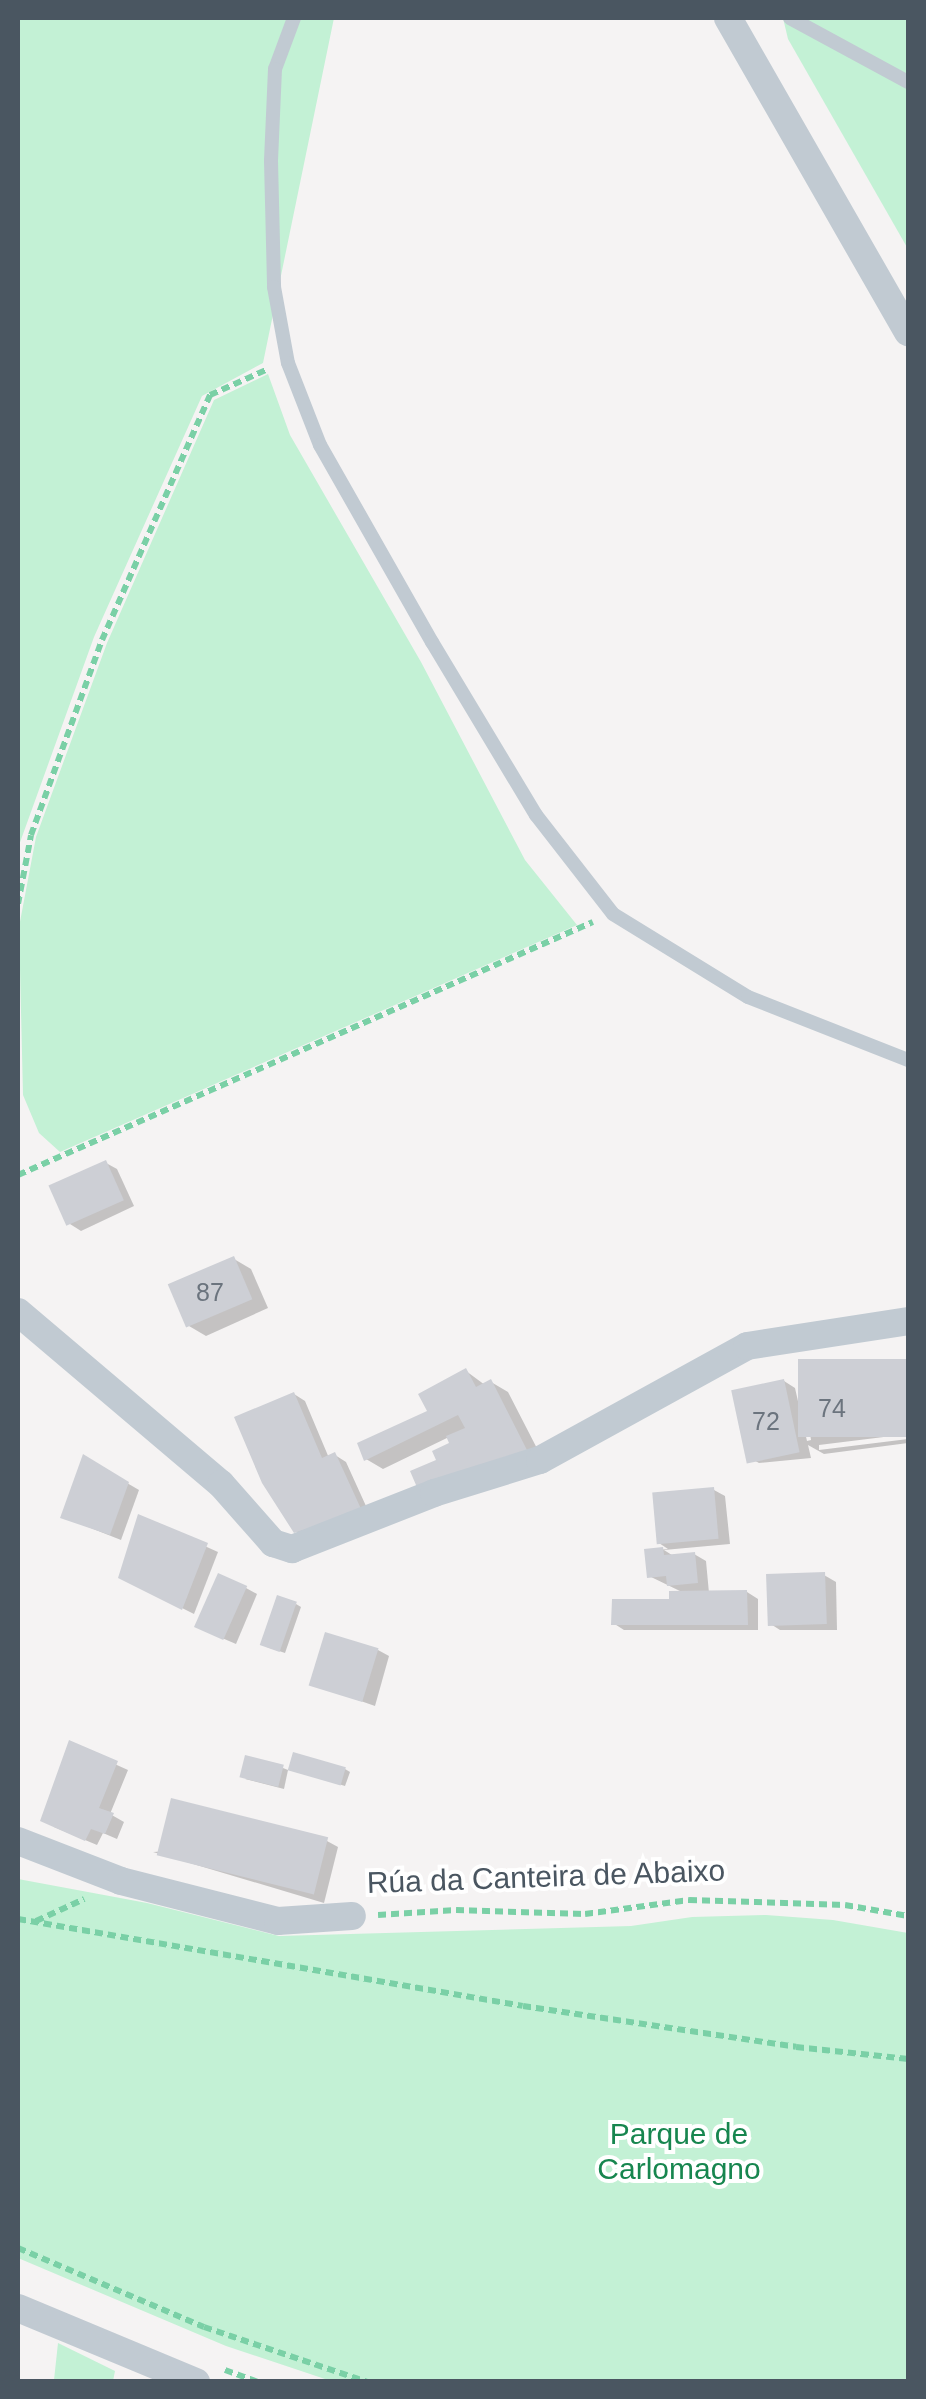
<!DOCTYPE html>
<html>
<head>
<meta charset="utf-8">
<style>
  body { margin:0 }
  #map { position:relative; width:926px; height:2399px; overflow:hidden; background:#f5f3f3; font-family:Arial,sans-serif }
  div>[style] { position:absolute }
  [style*='--x'] { left:calc(var(--x)*1px); top:calc(var(--y)*1px); width:calc(var(--w)*1px); rotate:calc(var(--a)*1deg) }
  .green>* { inset:0; background:#c3f1d5 }
  .shadow>* { inset:0; background:#0003 }
  .building>* { inset:0; background:#cdcfd5; transform-origin:0 0 }
  .path>* { height:6px; margin-top:-3px; transform-origin:0; background:repeating-linear-gradient(90deg,#7ad0a6 0 8px,transparent 0 13px) }
  .service>* { height:14px; margin:-7px; padding:0 7px; transform-origin:7px; border-radius:7px; background:#c1cad2 }
  .minor>* { height:28px; margin:-14px; padding:0 14px; transform-origin:14px; border-radius:14px; background:#c1cad2 }
  span { translate:-50% -50%; white-space:nowrap; text-align:center; line-height:1.15; -webkit-text-stroke:8px #fff; paint-order:stroke }
  .number-label { font-size:25px; color:#6b747e }
  .number-label span { -webkit-text-stroke-width:0 }
  .street-label { font-size:30px; color:#4a5661 }
  .park-label { font-size:30px; color:#17864f }
  .frame { position:absolute; inset:0; border:20px solid #4a5661; pointer-events:none }
</style>
</head>
<body>
<div id="map">
  <div class="green">
    <i style="clip-path:polygon(18px 18px,334px 18px,263px 363px,202px 396px,94px 637px,18px 848px)"></i>
    <i style="clip-path:polygon(783px 18px,908px 18px,908px 249px,788px 39px)"></i>
    <i style="clip-path:polygon(268px 374px,290px 435px,421px 662px,525px 860px,577px 925px,60px 1152px,39px 1133px,23px 1095px,19px 927px,36px 837px,107px 643px,214px 400px)"></i>
    <i style="clip-path:polygon(18px 1879px,147px 1903px,279px 1936px,631px 1926px,692px 1917px,766px 1915px,833px 1920px,908px 1933px,908px 2381px,331px 2381px,226px 2346px,18px 2258px)"></i>
    <i style="clip-path:polygon(58px 2343px,115px 2371px,113px 2381px,54px 2380px)"></i>
  </div>
  <div class="shadow">
    <i style="clip-path:polygon(106px 1163px,117px 1169px,134px 1206px,81px 1231px,70px 1224px)"></i>
    <i style="clip-path:polygon(234px 1259px,251px 1269px,268px 1308px,206px 1336px,189px 1326px)"></i>
    <i style="clip-path:polygon(908px 1361px,908px 1434px,819px 1445px,819px 1450px,908px 1439px,908px 1443px,824px 1454px,808px 1445px,811px 1458px,759px 1463px,748px 1457px,784px 1381px,795px 1388px,807px 1441px,811px 1440px,801px 1376px)"></i>
    <i style="clip-path:polygon(466px 1371px,485px 1385px,491px 1382px,508px 1392px,544px 1462px,439px 1461px,452px 1444px,449px 1437px,383px 1469px,366px 1459px,431px 1412px)"></i>
    <i style="clip-path:polygon(294px 1394px,305px 1401px,329px 1458px,335px 1455px,346px 1462px,371px 1517px,308px 1538px,296px 1531px)"></i>
    <i style="clip-path:polygon(84px 1458px,139px 1490px,121px 1540px,63px 1517px)"></i>
    <i style="clip-path:polygon(714px 1490px,725px 1496px,730px 1544px,664px 1550px,675px 1557px,694px 1554px,706px 1561px,709px 1593px,747px 1592px,758px 1599px,758px 1630px,624px 1630px,613px 1623px,684px 1593px,649px 1576px,647px 1551px,668px 1549px,659px 1543px)"></i>
    <i style="clip-path:polygon(140px 1517px,218px 1552px,194px 1614px,132px 1583px)"></i>
    <i style="clip-path:polygon(824px 1575px,836px 1582px,837px 1630px,780px 1630px,769px 1623px)"></i>
    <i style="clip-path:polygon(246px 1588px,257px 1594px,236px 1644px,208px 1632px)"></i>
    <i style="clip-path:polygon(296px 1604px,301px 1607px,285px 1653px,267px 1647px)"></i>
    <i style="clip-path:polygon(378px 1650px,389px 1656px,375px 1706px,312px 1684px)"></i>
    <i style="clip-path:polygon(70px 1744px,128px 1770px,110px 1814px,124px 1822px,117px 1839px,103px 1833px,97px 1845px,54px 1827px)"></i>
    <i style="clip-path:polygon(283px 1768px,288px 1770px,284px 1789px,245px 1779px)"></i>
    <i style="clip-path:polygon(345px 1769px,350px 1772px,345px 1786px,296px 1771px)"></i>
    <i style="clip-path:polygon(327px 1841px,338px 1847px,324px 1903px,153px 1852px)"></i>
  </div>
  <div class="building">
    <i style="left:106px;top:1160px;width:44px;height:63px;rotate:66deg"></i>
    <i style="left:234px;top:1256px;width:47px;height:72px;rotate:67deg"></i>
    <i style="left:908px;top:1359px;width:78px;height:110px;rotate:90deg"></i>
    <i style="clip-path:polygon(466px 1368px,476px 1387px,491px 1379px,528px 1452px,419px 1492px,410px 1471px,436px 1460px,432px 1451px,449px 1443px,446px 1436px,465px 1428px,458px 1415px,364px 1461px,357px 1443px,427px 1411px,418px 1394px)"></i>
    <i style="left:784px;top:1379px;width:75px;height:54px;rotate:78deg"></i>
    <i style="clip-path:polygon(294px 1392px,322px 1458px,335px 1452px,362px 1511px,294px 1533px,262px 1483px,234px 1417px)"></i>
    <i style="clip-path:polygon(83px 1454px,129px 1482px,110px 1535px,60px 1518px)"></i>
    <i style="left:714px;top:1487px;width:52px;height:62px;rotate:85deg"></i>
    <i style="clip-path:polygon(138px 1514px,208px 1543px,182px 1610px,118px 1578px)"></i>
    <i style="clip-path:polygon(663px 1547px,664px 1555px,695px 1552px,698px 1583px,667px 1586px,666px 1576px,647px 1578px,644px 1549px)"></i>
    <i style="left:825px;top:1572px;width:52px;height:59px;rotate:88deg"></i>
    <i style="left:218px;top:1573px;width:32px;height:59px;rotate:24deg"></i>
    <i style="clip-path:polygon(747px 1590px,748px 1625px,611px 1625px,612px 1599px,669px 1599px,669px 1591px)"></i>
    <i style="left:277px;top:1595px;width:21px;height:53px;rotate:19deg"></i>
    <i style="left:325px;top:1632px;width:56px;height:56px;rotate:17deg"></i>
    <i style="clip-path:polygon(69px 1740px,118px 1761px,99px 1808px,114px 1813px,105px 1834px,91px 1829px,85px 1841px,40px 1821px)"></i>
    <i style="left:293px;top:1752px;width:55px;height:19px;rotate:16deg"></i>
    <i style="left:245px;top:1755px;width:40px;height:23px;rotate:14deg"></i>
    <i style="left:171px;top:1798px;width:162px;height:59px;rotate:14deg"></i>
  </div>
  <div class="path">
    <i style="--x:18;--y:904;--w:70;--a:-79.3"></i>
    <i style="--x:31;--y:835;--w:208;--a:-70"></i>
    <i style="--x:102;--y:640;--w:268;--a:-66.2"></i>
    <i style="--x:210;--y:395;--w:64;--a:-24.1"></i>
    <i style="--x:18;--y:1175;--w:628;--a:-23.75"></i>
    <i style="--x:378;--y:1915;--w:78;--a:-3.7"></i>
    <i style="--x:456;--y:1910;--w:129;--a:1.8"></i>
    <i style="--x:585;--y:1914;--w:105;--a:-7.7"></i>
    <i style="--x:689;--y:1900;--w:156;--a:1.8"></i>
    <i style="--x:845;--y:1905;--w:64;--a:9.9"></i>
    <i style="--x:18;--y:1919;--w:512;--a:9.77"></i>
    <i style="--x:523;--y:2006;--w:276;--a:8.5"></i>
    <i style="--x:796;--y:2047;--w:113;--a:6.1"></i>
    <i style="--x:36;--y:1921;--w:53;--a:-24.6"></i>
    <i style="--x:18;--y:2248;--w:202;--a:23"></i>
    <i style="--x:204;--y:2327;--w:172;--a:18.6"></i>
    <i style="--x:225;--y:2370;--w:35;--a:20"></i>
  </div>
  <div class="service">
    <i style="--x:294;--y:18;--w:54;--a:110.4"></i>
    <i style="--x:275;--y:69;--w:92;--a:92.5"></i>
    <i style="--x:271;--y:161;--w:126;--a:88.6"></i>
    <i style="--x:274;--y:287;--w:77;--a:79.6"></i>
    <i style="--x:288;--y:363;--w:88;--a:68.7"></i>
    <i style="--x:320;--y:445;--w:227;--a:60.4"></i>
    <i style="--x:432;--y:642;--w:202;--a:59"></i>
    <i style="--x:536;--y:815;--w:125;--a:52.1"></i>
    <i style="--x:613;--y:914;--w:158;--a:31.6"></i>
    <i style="--x:748;--y:997;--w:172;--a:21.5"></i>
    <i style="--x:790;--y:18;--w:134;--a:28.5"></i>
  </div>
  <div class="minor">
    <i style="--x:728;--y:18;--w:362;--a:60.2"></i>
    <i style="--x:18;--y:1312;--w:266;--a:40.3"></i>
    <i style="--x:221;--y:1484;--w:79;--a:48.6"></i>
    <i style="--x:273;--y:1543;--w:20;--a:18"></i>
    <i style="--x:292;--y:1549;--w:153;--a:-21.5"></i>
    <i style="--x:434;--y:1493;--w:111;--a:-17.3"></i>
    <i style="--x:540;--y:1460;--w:236;--a:-28.8"></i>
    <i style="--x:747;--y:1346;--w:163;--a:-8.8"></i>
    <i style="--x:18;--y:1841;--w:110;--a:21.2"></i>
    <i style="--x:121;--y:1881;--w:162;--a:14.3"></i>
    <i style="--x:278;--y:1921;--w:74;--a:-3.9"></i>
    <i style="--x:18;--y:2308;--w:193;--a:22.6"></i>
  </div>
  <div class="number-label">
    <span style="left:210px;top:1292px">87</span>
    <span style="left:832px;top:1408px">74</span>
    <span style="left:766px;top:1421px">72</span>
  </div>
  <div class="street-label">
    <span style="left:546px;top:1877px;rotate:-2deg">Rúa da Canteira de Abaixo</span>
  </div>
  <div class="park-label">
    <span style="left:679px;top:2151px">Parque de<br>Carlomagno</span>
  </div>
  <div class="frame"></div>
</div>
</body>
</html>
